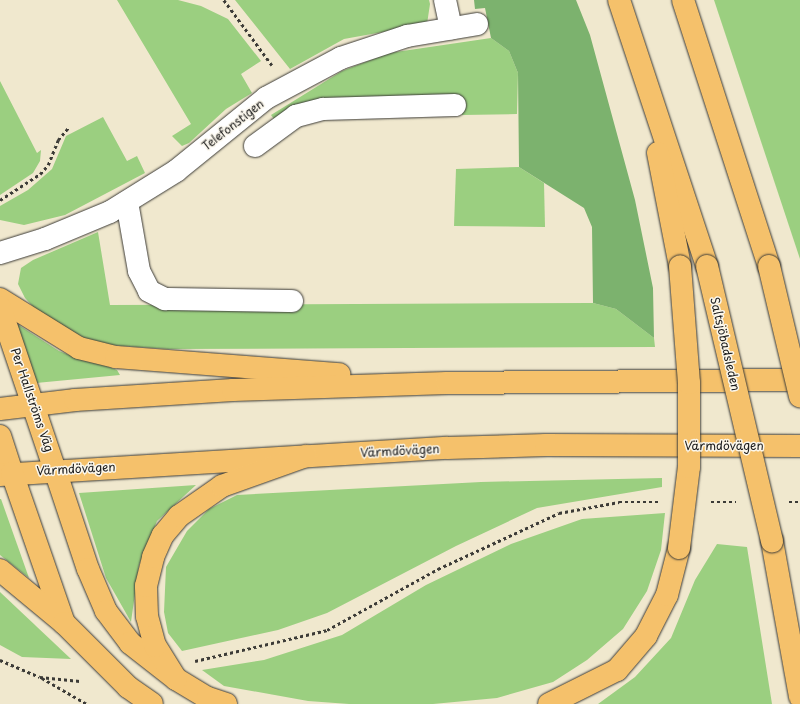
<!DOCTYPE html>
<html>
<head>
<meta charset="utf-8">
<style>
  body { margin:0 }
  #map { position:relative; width:800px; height:704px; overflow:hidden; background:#f0e8ce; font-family:"Playpen Sans",sans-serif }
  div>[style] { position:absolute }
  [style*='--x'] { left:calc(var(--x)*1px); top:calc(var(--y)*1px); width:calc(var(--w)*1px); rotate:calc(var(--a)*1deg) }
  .green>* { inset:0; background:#9bcf80 }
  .forest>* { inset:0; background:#7cb26e }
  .path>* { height:2.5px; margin-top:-1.25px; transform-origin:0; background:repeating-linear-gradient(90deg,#3c3b37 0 3px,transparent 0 6px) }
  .roads { filter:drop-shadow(0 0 1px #3c3b37) drop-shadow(0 0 1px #3c3b37) }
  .minor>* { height:22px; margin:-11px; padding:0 11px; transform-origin:11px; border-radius:11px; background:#fff }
  .major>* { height:22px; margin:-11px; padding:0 11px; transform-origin:11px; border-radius:11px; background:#f5c16b }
  .highway>* { height:22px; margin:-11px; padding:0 11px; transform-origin:11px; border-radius:11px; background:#f5c16b }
  .bridges { filter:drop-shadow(0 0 1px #3c3b37) drop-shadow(0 0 1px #3c3b37) }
  .highway-bridge>* { height:22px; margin:-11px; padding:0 11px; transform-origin:11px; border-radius:11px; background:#f5c16b }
  span { translate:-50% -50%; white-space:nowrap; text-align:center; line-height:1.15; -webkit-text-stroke:3px #fbf7ec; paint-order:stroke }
  .street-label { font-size:12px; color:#1c1c1c }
</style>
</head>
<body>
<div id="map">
  <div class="green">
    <i style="clip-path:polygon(117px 0,178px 0,201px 6px,228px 19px,261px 61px,241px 74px,252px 93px,226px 109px,189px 143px,182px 146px,172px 136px,191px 124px)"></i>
    <i style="clip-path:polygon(235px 0,429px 0,430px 4px,427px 24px,344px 39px,290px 69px)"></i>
    <i style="clip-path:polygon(714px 0,800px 0,800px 259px)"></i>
    <i style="clip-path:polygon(491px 38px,509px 51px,518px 73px,517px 114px,462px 115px,462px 99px,277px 123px,271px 115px,342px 71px,389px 53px)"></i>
    <i style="clip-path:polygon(0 81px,37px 153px,41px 150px,40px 161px,33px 173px,0 195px)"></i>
    <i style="clip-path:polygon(103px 117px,127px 161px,137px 156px,145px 173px,65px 215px,24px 225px,0 220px,0 206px,28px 190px,52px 169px,66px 136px)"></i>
    <i style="clip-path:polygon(519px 167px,544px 183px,545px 227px,454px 226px,456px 169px)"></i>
    <i style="clip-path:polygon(98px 232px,110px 305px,593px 303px,616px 309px,654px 338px,655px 347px,168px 349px,108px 345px,86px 339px,39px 313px,25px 298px,18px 284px,21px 268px,33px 260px)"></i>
    <i style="clip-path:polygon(17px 324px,59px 351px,82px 360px,104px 365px,117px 370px,120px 375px,36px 383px)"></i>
    <i style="clip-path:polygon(662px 478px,662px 487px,537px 508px,456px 546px,327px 613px,278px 630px,182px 651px,168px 633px,164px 612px,166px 567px,187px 531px,209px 509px,237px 495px,481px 482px)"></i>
    <i style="clip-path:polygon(196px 485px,157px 521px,139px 565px,131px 622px,106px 578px,79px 493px)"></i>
    <i style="clip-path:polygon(0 499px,1px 499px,29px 578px,0 555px)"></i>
    <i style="clip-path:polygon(665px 513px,661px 550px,647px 591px,623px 629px,587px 660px,553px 682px,497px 698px,433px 704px,349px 704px,308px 701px,224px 686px,202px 670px,264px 660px,342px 635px,426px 585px,511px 544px,582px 519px)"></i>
    <i style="clip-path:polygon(717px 544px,747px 547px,772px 704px,598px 704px,635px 677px,671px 638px,695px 580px)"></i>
    <i style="clip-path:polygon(0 592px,71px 659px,22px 657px,0 645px)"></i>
  </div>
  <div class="forest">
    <i style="clip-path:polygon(474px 0,576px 0,590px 35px,635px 200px,653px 288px,654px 338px,616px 309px,593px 303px,592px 227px,584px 208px,519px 167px,518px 73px,509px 51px,491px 38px,485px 8px,475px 9px)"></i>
  </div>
  <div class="path">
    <i style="--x:224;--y:0;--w:81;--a:53.6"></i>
    <i style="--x:0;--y:200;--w:48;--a:-33"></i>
    <i style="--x:40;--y:174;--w:12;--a:-48"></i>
    <i style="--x:48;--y:165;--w:27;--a:-68"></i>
    <i style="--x:58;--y:140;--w:16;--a:-50"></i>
    <i style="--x:711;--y:502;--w:25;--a:0"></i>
    <i style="--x:789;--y:502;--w:11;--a:0"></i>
    <i style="--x:0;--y:660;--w:43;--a:23"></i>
    <i style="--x:40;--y:677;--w:40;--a:5.7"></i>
    <i style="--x:195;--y:661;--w:136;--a:-13.2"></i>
    <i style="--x:327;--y:630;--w:127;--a:-28.8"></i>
    <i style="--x:438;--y:569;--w:133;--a:-24.8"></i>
    <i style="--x:559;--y:513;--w:61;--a:-10.4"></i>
    <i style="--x:619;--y:502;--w:41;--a:0"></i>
    <i style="--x:42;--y:678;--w:52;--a:30"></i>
  </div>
  <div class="roads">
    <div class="minor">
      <i style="--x:445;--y:0;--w:29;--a:78"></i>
      <i style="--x:255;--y:146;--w:51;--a:-36.2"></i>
      <i style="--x:296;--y:116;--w:28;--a:-15"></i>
      <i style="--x:323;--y:109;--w:132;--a:-1.7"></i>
      <i style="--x:127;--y:202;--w:70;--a:80.1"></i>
      <i style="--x:139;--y:271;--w:22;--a:63"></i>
      <i style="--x:149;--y:291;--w:18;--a:27"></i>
      <i style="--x:165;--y:299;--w:127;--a:0.9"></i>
      <i style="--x:0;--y:253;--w:47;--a:-17.3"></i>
      <i style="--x:45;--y:239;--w:70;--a:-22.6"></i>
      <i style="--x:110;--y:212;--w:78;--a:-31.8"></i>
      <i style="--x:176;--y:171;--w:116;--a:-39"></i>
      <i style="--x:266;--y:98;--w:85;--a:-28.1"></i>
      <i style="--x:341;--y:58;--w:70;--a:-18.4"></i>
      <i style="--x:407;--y:36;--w:71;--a:-9.7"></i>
    </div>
    <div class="major">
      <i style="--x:0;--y:299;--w:93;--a:31.8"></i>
      <i style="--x:79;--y:348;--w:38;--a:14"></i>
      <i style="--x:116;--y:357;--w:224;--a:4.4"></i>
      <i style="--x:0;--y:307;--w:172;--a:71.4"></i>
      <i style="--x:0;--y:409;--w:76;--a:-6.8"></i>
      <i style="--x:75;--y:400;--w:158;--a:-3.6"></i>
      <i style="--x:233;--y:390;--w:214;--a:-1.9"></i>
      <i style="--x:447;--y:383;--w:353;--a:-0.5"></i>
      <i style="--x:0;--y:436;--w:39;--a:72"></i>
      <i style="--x:0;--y:475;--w:448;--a:-3.5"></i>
      <i style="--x:447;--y:448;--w:99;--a:-1.7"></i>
      <i style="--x:546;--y:445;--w:254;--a:0.2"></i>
    </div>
    <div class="highway">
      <i style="--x:619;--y:0;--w:280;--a:71.7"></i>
      <i style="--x:683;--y:0;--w:280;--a:72.1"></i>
      <i style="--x:658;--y:153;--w:115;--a:79"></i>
      <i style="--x:55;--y:470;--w:104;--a:71.6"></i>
      <i style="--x:88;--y:569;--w:46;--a:66.8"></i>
      <i style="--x:106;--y:611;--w:40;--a:53"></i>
      <i style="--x:130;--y:643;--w:58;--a:38"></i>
      <i style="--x:176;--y:679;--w:37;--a:31"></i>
      <i style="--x:208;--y:698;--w:19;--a:18"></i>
      <i style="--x:12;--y:473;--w:159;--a:70.9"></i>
      <i style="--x:772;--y:541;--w:158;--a:79.8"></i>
      <i style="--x:0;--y:570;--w:83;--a:39.6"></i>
      <i style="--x:64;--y:623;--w:91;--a:45"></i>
      <i style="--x:128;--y:687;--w:29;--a:35"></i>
      <i style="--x:176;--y:679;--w:39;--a:-122"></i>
      <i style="--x:155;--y:646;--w:31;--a:-105"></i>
      <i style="--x:147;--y:616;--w:30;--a:-92"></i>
      <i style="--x:146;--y:586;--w:30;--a:-76"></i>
      <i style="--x:153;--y:557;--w:24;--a:-66"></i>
      <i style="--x:163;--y:535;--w:25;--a:-50"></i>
      <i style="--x:179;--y:516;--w:52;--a:-34.9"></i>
      <i style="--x:222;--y:486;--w:89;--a:-19.7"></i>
      <i style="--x:549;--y:704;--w:76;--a:-26.6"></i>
      <i style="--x:617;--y:670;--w:45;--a:-49.5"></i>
      <i style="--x:646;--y:636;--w:46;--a:-62.9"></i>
      <i style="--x:667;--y:595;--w:49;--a:-75.7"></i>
    </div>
  </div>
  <div class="bridges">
    <div class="highway-bridge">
      <i style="--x:707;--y:266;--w:283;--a:76.7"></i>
      <i style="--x:769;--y:266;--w:134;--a:76.6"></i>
      <i style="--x:679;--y:548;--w:82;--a:-83"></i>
      <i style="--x:689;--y:467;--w:84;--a:-90"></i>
      <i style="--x:689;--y:383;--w:117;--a:-94.4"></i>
    </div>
  </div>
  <div class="street-label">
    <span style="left:233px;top:125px;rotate:-38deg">Telefonstigen</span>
    <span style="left:725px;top:344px;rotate:77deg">Saltsjöbadsleden</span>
    <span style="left:32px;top:400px;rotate:71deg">Per Hallströms Väg</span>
    <span style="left:724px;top:446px">Värmdövägen</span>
    <span style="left:400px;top:451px;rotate:-3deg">Värmdövägen</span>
    <span style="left:76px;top:469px;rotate:-3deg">Värmdövägen</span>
  </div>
</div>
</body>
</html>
